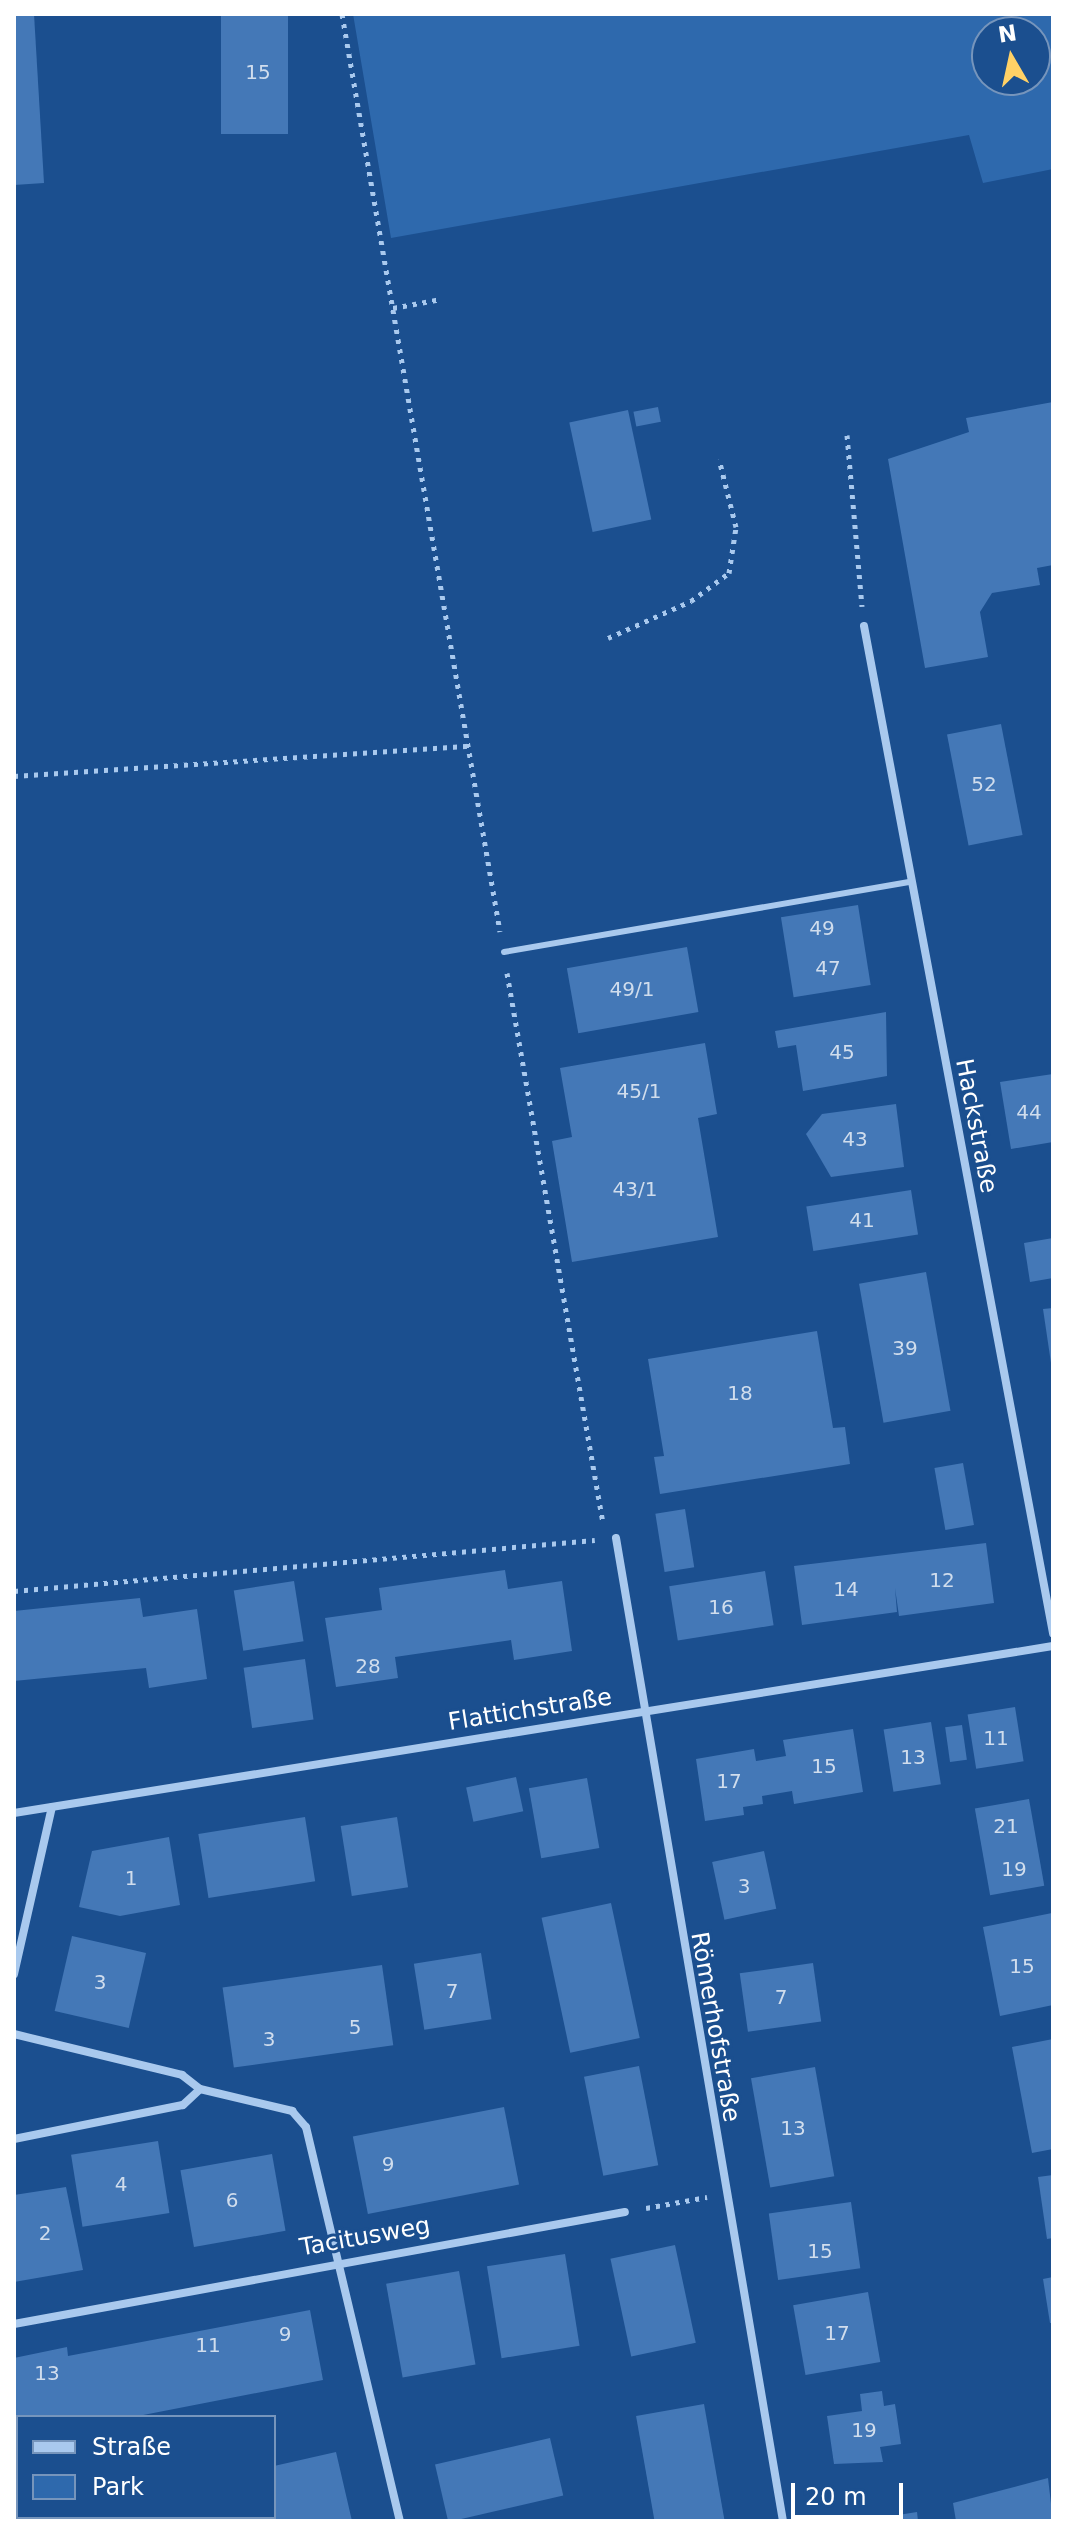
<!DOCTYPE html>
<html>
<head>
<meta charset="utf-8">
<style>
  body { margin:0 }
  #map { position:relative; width:1067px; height:2535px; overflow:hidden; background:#1b4f8f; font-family:"DejaVu Sans",sans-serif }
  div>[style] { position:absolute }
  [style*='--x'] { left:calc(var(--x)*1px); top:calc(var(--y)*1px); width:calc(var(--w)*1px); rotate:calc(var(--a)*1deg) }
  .green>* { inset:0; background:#2e69ad }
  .building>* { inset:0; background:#4478b7; transform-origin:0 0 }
  .path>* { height:5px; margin-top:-2.5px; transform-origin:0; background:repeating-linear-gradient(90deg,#a9c9ee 0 4px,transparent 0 10px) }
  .service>* { height:6px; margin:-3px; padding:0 3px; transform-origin:3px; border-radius:3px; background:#a9c9ee }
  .minor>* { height:8px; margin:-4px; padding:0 4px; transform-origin:4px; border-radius:4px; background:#a9c9ee }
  span { translate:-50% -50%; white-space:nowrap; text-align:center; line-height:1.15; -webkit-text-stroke:6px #1b4f8f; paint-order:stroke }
  .number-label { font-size:20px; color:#d0dded }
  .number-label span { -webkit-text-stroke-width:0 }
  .street-label { font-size:24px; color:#fff }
  .frame { position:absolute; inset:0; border:16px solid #fff; pointer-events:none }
  .legend { position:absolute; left:16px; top:2415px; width:260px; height:104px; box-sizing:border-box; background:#1b4f8f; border:2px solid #7695bc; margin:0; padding:10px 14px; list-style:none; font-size:24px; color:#fff }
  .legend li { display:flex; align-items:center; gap:16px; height:40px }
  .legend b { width:40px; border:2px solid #7695bc }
  .north { position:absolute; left:971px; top:16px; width:80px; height:80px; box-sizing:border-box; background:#1b4f8f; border:2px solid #7695bc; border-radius:50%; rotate:351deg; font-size:22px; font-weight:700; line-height:32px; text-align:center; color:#fff }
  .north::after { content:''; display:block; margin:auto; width:28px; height:36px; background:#ffd166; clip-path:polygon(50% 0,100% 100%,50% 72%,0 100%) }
  .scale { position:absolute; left:791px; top:2483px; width:112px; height:36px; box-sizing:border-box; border:4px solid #fff; border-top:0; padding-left:10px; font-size:24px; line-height:28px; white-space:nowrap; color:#fff; -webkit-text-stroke:6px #1b4f8f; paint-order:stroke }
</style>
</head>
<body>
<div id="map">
  <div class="green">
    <i style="clip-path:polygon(evenodd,353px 14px,1053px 14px,1053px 169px,983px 183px,969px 135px,391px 238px,353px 14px,987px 32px,1035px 32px,1035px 80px,987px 80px,987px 32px)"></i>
  </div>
  <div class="building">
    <i style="clip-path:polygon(14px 14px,34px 14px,44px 183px,14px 185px)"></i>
    <i style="left:221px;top:14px;width:67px;height:120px"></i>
    <i style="clip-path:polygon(1053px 402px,1053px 565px,1037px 568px,1040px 585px,992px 593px,980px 612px,988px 657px,925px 668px,888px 459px,969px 432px,966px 418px)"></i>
    <i style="left:658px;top:407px;width:15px;height:25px;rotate:79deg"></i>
    <i style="left:628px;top:410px;width:112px;height:60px;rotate:78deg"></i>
    <i style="left:1001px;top:724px;width:113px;height:55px;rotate:79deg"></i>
    <i style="left:858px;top:905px;width:81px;height:78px;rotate:81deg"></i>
    <i style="left:687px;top:947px;width:66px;height:122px;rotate:80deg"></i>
    <i style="clip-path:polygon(886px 1012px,887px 1076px,803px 1091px,796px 1045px,778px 1048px,775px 1031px)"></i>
    <i style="clip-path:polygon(705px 1043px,717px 1114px,698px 1118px,718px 1237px,572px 1262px,552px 1141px,572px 1137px,560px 1068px)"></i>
    <i style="clip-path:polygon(1053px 1074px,1053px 1142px,1011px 1149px,1000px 1082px)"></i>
    <i style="clip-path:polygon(896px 1104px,904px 1167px,831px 1177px,806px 1134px,822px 1114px)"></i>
    <i style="left:911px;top:1190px;width:45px;height:106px;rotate:81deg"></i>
    <i style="clip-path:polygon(1053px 1238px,1053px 1278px,1030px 1282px,1024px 1243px)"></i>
    <i style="left:926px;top:1272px;width:141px;height:68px;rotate:80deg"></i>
    <i style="clip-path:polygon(1053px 1308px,1053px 1363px,1051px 1363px,1043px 1309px)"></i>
    <i style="clip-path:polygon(817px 1331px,833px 1428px,845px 1427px,850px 1464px,660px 1494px,654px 1457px,664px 1456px,648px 1359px)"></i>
    <i style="left:963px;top:1463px;width:63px;height:29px;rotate:80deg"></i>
    <i style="left:685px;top:1509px;width:59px;height:30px;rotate:81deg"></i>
    <i style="clip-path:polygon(986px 1543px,994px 1603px,899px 1616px,895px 1588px,897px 1612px,802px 1625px,794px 1566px)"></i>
    <i style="clip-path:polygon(505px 1570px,508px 1589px,562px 1581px,572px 1651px,514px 1660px,511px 1640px,395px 1657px,398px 1678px,336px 1687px,325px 1618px,382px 1610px,379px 1588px)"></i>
    <i style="left:765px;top:1571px;width:55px;height:97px;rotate:81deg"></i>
    <i style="left:294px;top:1581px;width:61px;height:61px;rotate:81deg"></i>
    <i style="clip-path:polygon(140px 1598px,143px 1617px,197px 1609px,207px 1679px,149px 1688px,146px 1668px,14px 1681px,14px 1611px)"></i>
    <i style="left:305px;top:1659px;width:61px;height:62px;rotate:82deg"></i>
    <i style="left:1015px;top:1707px;width:55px;height:48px;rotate:81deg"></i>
    <i style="left:931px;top:1722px;width:63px;height:48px;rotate:81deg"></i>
    <i style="left:962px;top:1725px;width:35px;height:17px;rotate:82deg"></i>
    <i style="clip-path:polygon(853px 1729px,863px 1792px,794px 1804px,792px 1791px,762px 1796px,763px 1804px,743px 1807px,744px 1815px,705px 1821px,696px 1759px,754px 1749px,756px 1761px,786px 1756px,783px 1740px)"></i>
    <i style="left:516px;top:1777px;width:35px;height:51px;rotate:78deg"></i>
    <i style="left:587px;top:1778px;width:71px;height:59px;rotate:80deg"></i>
    <i style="left:1029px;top:1799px;width:88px;height:55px;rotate:80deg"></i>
    <i style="left:305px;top:1817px;width:65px;height:108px;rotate:81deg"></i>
    <i style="left:397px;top:1817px;width:71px;height:57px;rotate:81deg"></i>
    <i style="clip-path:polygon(169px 1837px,180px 1905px,120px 1916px,79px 1907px,92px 1851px)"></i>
    <i style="left:764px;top:1851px;width:59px;height:53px;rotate:78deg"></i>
    <i style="left:611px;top:1903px;width:138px;height:71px;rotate:78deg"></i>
    <i style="clip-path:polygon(1052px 1913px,1053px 2005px,1000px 2016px,983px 1927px)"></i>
    <i style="left:72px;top:1936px;width:76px;height:77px;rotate:13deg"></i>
    <i style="left:481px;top:1953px;width:67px;height:68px;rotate:81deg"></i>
    <i style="left:813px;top:1963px;width:59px;height:74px;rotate:82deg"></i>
    <i style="left:382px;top:1965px;width:81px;height:161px;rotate:82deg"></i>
    <i style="clip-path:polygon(1053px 2039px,1053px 2149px,1032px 2153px,1012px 2047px)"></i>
    <i style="left:639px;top:2066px;width:101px;height:56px;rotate:79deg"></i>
    <i style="left:815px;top:2067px;width:111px;height:65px;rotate:80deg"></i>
    <i style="left:504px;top:2107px;width:79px;height:154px;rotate:79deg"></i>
    <i style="left:158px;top:2141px;width:73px;height:88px;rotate:81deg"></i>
    <i style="left:272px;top:2154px;width:78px;height:93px;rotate:80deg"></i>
    <i style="clip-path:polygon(1053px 2175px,1053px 2238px,1047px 2239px,1038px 2177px)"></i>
    <i style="clip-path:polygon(66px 2187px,83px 2270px,14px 2282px,14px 2195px)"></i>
    <i style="left:851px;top:2202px;width:67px;height:83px;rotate:82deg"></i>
    <i style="left:675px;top:2245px;width:100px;height:66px;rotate:78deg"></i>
    <i style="left:565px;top:2254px;width:93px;height:79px;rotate:81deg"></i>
    <i style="left:459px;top:2271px;width:95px;height:74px;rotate:80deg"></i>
    <i style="clip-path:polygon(1053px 2277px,1053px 2323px,1050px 2323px,1043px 2279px)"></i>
    <i style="left:868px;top:2292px;width:71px;height:76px;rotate:80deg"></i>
    <i style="clip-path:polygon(310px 2310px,323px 2380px,133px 2417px,18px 2417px,14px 2440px,14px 2358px,67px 2347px,68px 2356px)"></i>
    <i style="clip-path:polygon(882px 2391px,884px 2406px,895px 2404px,901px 2444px,880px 2447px,883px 2462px,834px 2464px,827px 2416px,862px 2411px,860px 2394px)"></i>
    <i style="left:704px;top:2404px;width:119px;height:69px;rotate:80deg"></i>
    <i style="left:550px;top:2438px;width:59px;height:118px;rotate:77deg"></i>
    <i style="clip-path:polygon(336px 2452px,352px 2521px,265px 2521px,274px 2517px,274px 2466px)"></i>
    <i style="clip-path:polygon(1048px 2478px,1053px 2521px,956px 2521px,953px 2503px)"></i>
    <i style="clip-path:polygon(917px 2512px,918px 2521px,873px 2521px,873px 2519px)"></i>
    <i style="left:33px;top:2517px;width:73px;height:4px"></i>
  </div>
  <div class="path">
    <i style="--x:342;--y:14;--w:931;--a:80.23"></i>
    <i style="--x:393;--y:308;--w:49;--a:-10.6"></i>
    <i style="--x:847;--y:435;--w:172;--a:85"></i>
    <i style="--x:608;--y:638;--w:91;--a:-24"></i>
    <i style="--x:691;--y:601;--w:47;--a:-36.4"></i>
    <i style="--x:729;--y:573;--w:47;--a:-81.3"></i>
    <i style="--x:736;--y:527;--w:70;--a:-104"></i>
    <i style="--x:14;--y:776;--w:456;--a:-3.8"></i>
    <i style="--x:507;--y:973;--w:558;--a:80.1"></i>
    <i style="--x:14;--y:1591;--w:583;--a:-5.02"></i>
    <i style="--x:646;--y:2208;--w:62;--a:-10.2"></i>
  </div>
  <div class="service">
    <i style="--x:504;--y:952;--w:411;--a:-9.8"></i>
  </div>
  <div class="minor">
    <i style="--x:864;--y:626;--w:1025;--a:79.37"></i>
    <i style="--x:616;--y:1538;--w:997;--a:80.36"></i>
    <i style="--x:14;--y:1813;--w:1052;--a:-9.13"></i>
    <i style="--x:14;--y:1974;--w:171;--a:-77.2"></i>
    <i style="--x:14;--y:2034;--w:173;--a:13.7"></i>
    <i style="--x:182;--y:2075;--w:23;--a:38"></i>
    <i style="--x:14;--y:2139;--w:172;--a:-11.4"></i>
    <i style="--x:183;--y:2105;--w:23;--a:-43"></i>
    <i style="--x:200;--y:2089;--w:95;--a:13.4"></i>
    <i style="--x:292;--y:2111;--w:21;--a:49"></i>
    <i style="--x:306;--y:2127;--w:405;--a:76.6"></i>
    <i style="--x:14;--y:2324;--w:621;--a:-10.39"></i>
  </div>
  <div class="number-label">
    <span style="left:258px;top:72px">15</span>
    <span style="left:984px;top:784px">52</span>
    <span style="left:822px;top:928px">49</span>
    <span style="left:828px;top:968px">47</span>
    <span style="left:632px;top:989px">49/1</span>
    <span style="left:842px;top:1052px">45</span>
    <span style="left:639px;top:1091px">45/1</span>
    <span style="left:1029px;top:1112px">44</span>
    <span style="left:855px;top:1139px">43</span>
    <span style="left:635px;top:1189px">43/1</span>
    <span style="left:862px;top:1220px">41</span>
    <span style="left:905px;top:1348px">39</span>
    <span style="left:740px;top:1393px">18</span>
    <span style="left:942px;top:1580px">12</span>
    <span style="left:846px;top:1589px">14</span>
    <span style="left:721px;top:1607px">16</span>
    <span style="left:368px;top:1666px">28</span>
    <span style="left:996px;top:1738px">11</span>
    <span style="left:913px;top:1757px">13</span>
    <span style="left:824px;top:1766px">15</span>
    <span style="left:729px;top:1781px">17</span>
    <span style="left:1006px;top:1826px">21</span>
    <span style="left:1014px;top:1869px">19</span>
    <span style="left:131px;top:1878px">1</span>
    <span style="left:744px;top:1886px">3</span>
    <span style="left:1022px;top:1966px">15</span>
    <span style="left:100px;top:1982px">3</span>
    <span style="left:452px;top:1991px">7</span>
    <span style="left:781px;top:1997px">7</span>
    <span style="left:355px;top:2027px">5</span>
    <span style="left:269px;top:2039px">3</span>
    <span style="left:793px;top:2128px">13</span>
    <span style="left:388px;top:2164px">9</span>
    <span style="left:121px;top:2184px">4</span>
    <span style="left:232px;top:2200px">6</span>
    <span style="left:45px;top:2233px">2</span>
    <span style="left:820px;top:2251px">15</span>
    <span style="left:837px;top:2333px">17</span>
    <span style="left:285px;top:2334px">9</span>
    <span style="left:208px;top:2345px">11</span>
    <span style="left:47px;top:2373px">13</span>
    <span style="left:864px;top:2430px">19</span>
  </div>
  <div class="street-label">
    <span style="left:976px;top:1126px;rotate:79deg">Hackstraße</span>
    <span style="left:530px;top:1710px;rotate:-9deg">Flattichstraße</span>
    <span style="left:715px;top:2027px;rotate:80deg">Römerhofstraße</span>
    <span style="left:365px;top:2237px;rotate:-10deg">Tacitusweg</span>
  </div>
  <div class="frame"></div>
  <ul class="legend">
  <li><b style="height:10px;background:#a9c9ee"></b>Straße</li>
  <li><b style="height:22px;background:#2e69ad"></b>Park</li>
  </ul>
  <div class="north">N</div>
  <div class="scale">20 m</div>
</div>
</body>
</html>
